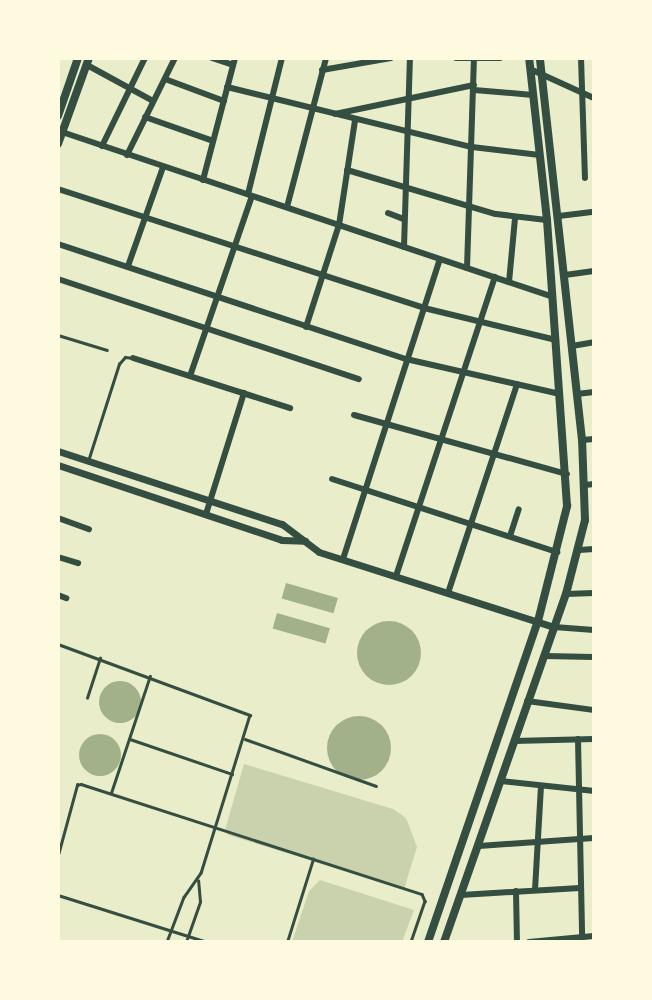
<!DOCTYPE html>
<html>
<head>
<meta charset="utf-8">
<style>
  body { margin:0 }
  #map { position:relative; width:652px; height:1000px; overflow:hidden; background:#e9edc9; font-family:"Noto Serif",serif }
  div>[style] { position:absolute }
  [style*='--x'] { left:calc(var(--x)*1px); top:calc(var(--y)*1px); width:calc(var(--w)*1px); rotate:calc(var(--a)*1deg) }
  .green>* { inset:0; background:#cad2ad }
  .water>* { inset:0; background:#a3b18a; transform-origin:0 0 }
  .round { border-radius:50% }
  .service>* { height:2.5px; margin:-1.25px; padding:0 1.25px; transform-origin:1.25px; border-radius:1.25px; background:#344e41 }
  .minor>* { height:6px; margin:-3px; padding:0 3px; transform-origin:3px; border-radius:3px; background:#344e41 }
  .tertiary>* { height:7px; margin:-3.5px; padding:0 3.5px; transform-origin:3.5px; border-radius:3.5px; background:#344e41 }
  .secondary>* { height:8px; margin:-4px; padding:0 4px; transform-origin:4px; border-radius:4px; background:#344e41 }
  span { translate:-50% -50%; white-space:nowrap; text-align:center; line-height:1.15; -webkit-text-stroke:5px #fefae0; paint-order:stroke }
  .frame { position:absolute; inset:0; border:60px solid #fefae0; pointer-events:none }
</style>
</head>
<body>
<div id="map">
  <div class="green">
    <i style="clip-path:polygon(244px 764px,393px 809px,406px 818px,417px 847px,404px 889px,228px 835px,225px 830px)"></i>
    <i style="clip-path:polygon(320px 880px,414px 910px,402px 942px,292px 942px,309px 891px)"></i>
  </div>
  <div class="water">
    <i style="left:286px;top:583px;width:54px;height:16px;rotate:16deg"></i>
    <i style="left:277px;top:613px;width:55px;height:16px;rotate:16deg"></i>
    <i class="round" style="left:357px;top:621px;width:64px;height:64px"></i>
    <i class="round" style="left:99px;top:681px;width:42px;height:42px"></i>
    <i class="round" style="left:327px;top:716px;width:64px;height:64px"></i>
    <i class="round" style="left:79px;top:734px;width:42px;height:42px"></i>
  </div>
  <div class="service">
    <i style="--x:58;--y:335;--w:51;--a:17"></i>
    <i style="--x:89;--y:458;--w:99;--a:-72.3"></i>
    <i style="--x:119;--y:364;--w:9;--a:-49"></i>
    <i style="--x:125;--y:357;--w:8;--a:7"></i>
    <i style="--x:58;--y:644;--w:205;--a:20.3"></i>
    <i style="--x:250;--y:715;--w:165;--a:107.2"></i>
    <i style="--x:201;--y:873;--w:29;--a:125"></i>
    <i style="--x:184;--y:897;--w:48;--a:110.7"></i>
    <i style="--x:87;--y:698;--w:42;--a:-72"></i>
    <i style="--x:130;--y:739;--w:108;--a:18.9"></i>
    <i style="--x:245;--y:739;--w:139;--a:19.7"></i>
    <i style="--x:111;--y:793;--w:123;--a:-71.6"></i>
    <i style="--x:58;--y:855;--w:73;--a:-74.8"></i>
    <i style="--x:77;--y:785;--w:4;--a:-14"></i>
    <i style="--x:81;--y:784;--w:358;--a:17.9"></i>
    <i style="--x:422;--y:894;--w:8;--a:67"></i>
    <i style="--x:425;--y:901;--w:43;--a:108.9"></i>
    <i style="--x:58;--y:895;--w:156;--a:17.5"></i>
    <i style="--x:186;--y:942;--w:42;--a:-70.7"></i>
    <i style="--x:200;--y:902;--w:21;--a:-95"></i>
    <i style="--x:287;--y:942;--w:87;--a:-72.6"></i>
  </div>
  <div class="minor">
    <i style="--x:212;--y:58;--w:22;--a:18"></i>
    <i style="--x:456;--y:58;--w:44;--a:0"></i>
    <i style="--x:581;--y:58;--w:120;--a:88.1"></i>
    <i style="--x:87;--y:65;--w:75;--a:28.6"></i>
    <i style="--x:530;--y:69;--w:70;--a:24.4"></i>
    <i style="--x:322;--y:70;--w:70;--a:-9.9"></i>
    <i style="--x:165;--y:79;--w:63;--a:20.4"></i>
    <i style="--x:227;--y:87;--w:252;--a:13.8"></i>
    <i style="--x:472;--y:147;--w:68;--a:6.7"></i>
    <i style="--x:474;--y:90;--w:59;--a:4.8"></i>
    <i style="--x:335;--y:114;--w:142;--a:-11.8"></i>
    <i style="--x:145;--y:117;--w:72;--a:19.4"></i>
    <i style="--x:62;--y:132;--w:518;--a:18.57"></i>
    <i style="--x:102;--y:146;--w:98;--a:-64"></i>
    <i style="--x:127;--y:155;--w:108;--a:-63.7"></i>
    <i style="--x:347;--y:170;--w:155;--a:16.5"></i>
    <i style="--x:496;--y:214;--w:51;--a:6.7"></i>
    <i style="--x:203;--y:180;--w:126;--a:-75.3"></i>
    <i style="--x:58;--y:189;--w:385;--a:18"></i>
    <i style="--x:424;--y:308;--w:136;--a:13.6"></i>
    <i style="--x:248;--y:194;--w:140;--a:-76"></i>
    <i style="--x:287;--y:207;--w:154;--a:-75.3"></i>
    <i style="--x:388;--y:213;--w:17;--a:21"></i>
    <i style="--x:559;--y:216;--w:35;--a:-7"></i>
    <i style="--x:58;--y:244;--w:367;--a:18.3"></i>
    <i style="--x:406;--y:359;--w:158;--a:12.8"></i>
    <i style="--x:404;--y:247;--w:189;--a:-88.2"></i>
    <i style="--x:128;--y:266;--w:105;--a:-70.5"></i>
    <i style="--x:467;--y:268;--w:210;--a:-88.1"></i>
    <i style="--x:565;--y:275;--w:29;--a:-8"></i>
    <i style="--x:58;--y:279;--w:317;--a:18.4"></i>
    <i style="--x:509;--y:282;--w:64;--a:-84.6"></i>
    <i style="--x:306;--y:327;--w:107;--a:-72.1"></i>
    <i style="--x:339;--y:225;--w:106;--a:-81.3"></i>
    <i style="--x:572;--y:346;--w:22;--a:-10"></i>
    <i style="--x:133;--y:358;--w:165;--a:17.7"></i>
    <i style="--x:190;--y:376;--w:190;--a:-71"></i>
    <i style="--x:577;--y:394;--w:17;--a:-7"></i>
    <i style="--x:354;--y:415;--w:221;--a:15.5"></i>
    <i style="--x:582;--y:440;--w:12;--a:-5"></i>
    <i style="--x:332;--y:479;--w:237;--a:18"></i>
    <i style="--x:585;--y:485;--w:9;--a:-6"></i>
    <i style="--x:206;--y:514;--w:127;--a:-72.6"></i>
    <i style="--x:58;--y:518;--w:33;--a:20"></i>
    <i style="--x:510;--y:536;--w:28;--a:-72"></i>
    <i style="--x:579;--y:550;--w:15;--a:-4"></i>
    <i style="--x:58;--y:557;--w:21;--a:17"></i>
    <i style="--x:343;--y:559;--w:315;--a:-72.1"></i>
    <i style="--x:396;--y:576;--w:315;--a:-71.7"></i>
    <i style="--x:448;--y:593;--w:220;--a:-71.7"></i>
    <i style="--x:566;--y:594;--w:28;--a:-2"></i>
    <i style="--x:58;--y:595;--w:9;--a:21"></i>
    <i style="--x:554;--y:627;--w:40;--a:4.3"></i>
    <i style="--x:544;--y:656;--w:50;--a:1.1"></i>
    <i style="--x:527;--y:701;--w:68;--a:7.7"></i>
    <i style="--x:578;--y:739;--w:198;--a:88.8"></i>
    <i style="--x:514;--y:741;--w:80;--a:-1.4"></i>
    <i style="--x:501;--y:781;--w:94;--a:6.1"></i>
    <i style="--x:479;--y:846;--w:115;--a:-4"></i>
    <i style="--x:535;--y:890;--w:104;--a:-86.7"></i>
    <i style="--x:516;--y:891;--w:51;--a:88.9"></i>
    <i style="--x:461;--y:895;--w:119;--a:-3.4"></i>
    <i style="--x:529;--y:942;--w:65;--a:-5.3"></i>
  </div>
  <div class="tertiary">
    <i style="--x:58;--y:451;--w:236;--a:18.1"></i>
    <i style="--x:282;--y:524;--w:46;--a:37.1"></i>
    <i style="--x:319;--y:552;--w:247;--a:17.7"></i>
    <i style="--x:58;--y:465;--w:236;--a:18.5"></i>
    <i style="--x:282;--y:540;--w:23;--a:2"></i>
  </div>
  <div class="secondary">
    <i style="--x:58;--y:116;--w:61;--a:-71"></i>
    <i style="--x:58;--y:144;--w:91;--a:-70.2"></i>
    <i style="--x:428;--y:942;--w:339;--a:-71.1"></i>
    <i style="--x:538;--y:621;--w:119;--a:-75.8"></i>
    <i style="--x:567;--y:506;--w:287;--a:-94"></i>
    <i style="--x:547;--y:220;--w:163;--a:-96.3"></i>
    <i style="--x:444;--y:942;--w:369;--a:-70.7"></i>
    <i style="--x:566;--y:594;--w:76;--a:-75.6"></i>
    <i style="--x:585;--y:520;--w:80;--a:-92.1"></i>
    <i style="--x:582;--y:440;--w:384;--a:-96.3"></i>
  </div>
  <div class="frame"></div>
</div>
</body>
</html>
